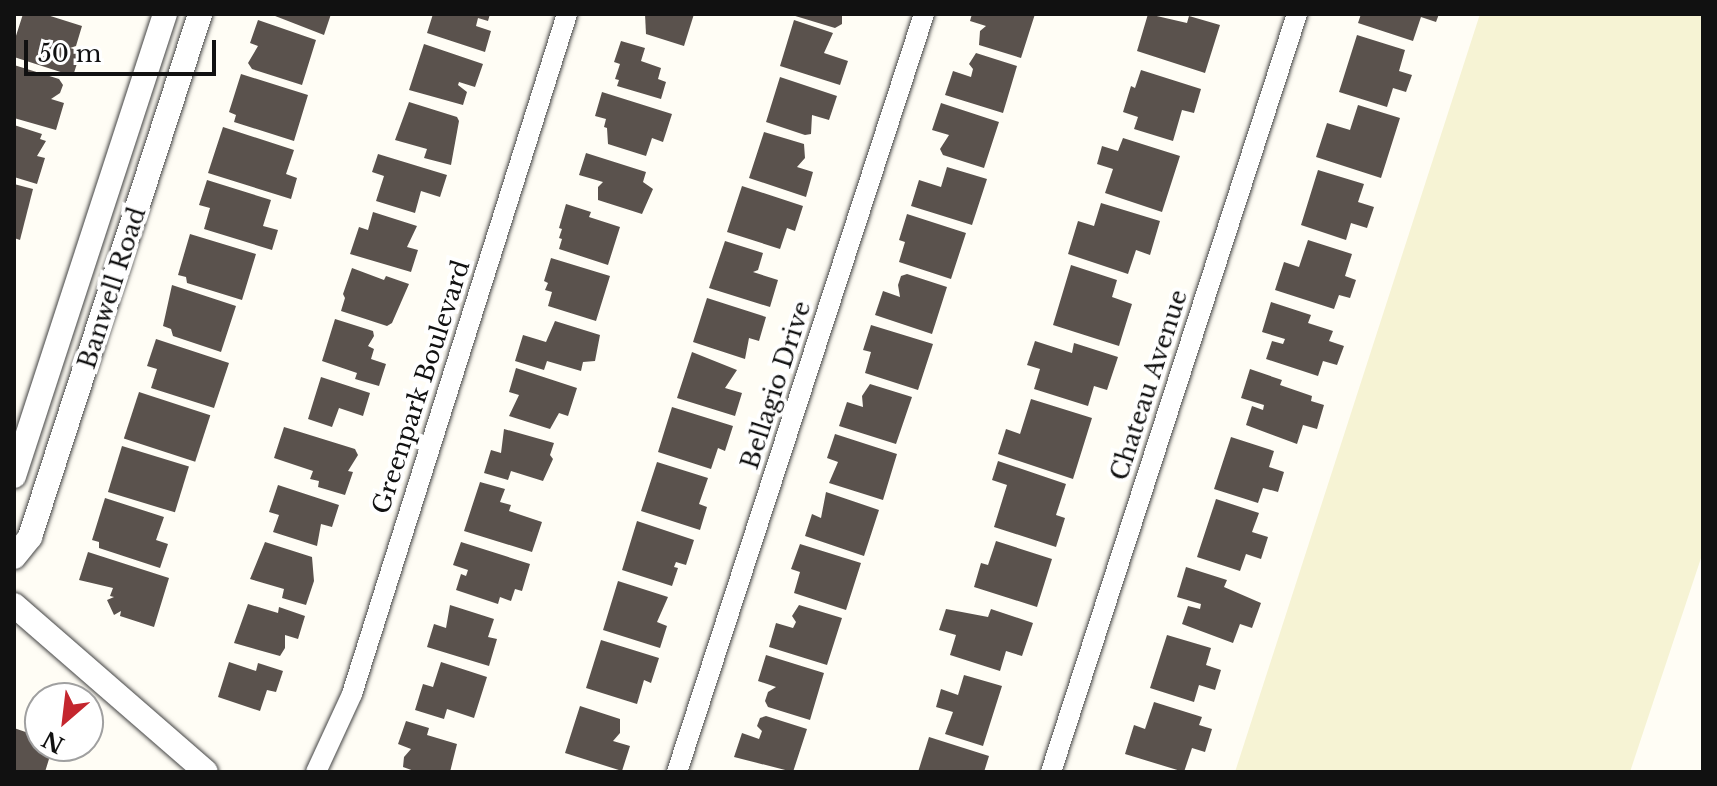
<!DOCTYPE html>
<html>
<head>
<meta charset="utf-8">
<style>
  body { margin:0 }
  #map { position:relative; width:1717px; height:786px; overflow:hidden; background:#fffdf5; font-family:"Libre Baskerville",serif }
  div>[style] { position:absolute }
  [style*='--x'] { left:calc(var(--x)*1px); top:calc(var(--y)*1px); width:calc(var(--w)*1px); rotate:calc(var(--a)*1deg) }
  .farmland>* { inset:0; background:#f6f3d4 }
  .building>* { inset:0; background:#5a524d; transform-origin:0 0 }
  .roads { filter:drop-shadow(0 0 2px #444) drop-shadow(0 0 2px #444) }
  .minor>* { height:20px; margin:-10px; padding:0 10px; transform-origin:10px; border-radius:10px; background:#fff }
  .tertiary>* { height:24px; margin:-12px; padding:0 12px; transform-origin:12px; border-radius:12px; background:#fff }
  span { translate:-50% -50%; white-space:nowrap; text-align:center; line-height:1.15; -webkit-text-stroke:8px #fff; paint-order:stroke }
  .street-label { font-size:24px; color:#111 }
  .frame { position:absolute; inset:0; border:16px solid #111; pointer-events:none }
  .north { position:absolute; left:24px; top:682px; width:80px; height:80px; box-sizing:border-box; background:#fff; border:2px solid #a0a0a0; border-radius:50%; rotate:208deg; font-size:22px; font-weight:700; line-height:32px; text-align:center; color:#111 }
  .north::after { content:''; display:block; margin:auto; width:28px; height:36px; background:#c4262e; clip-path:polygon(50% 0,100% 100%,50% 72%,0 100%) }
  .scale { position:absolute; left:24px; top:40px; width:192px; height:36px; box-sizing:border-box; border:4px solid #111; border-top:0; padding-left:10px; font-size:24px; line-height:28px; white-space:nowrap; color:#111; -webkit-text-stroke:6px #fff; paint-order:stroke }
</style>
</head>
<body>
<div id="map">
  <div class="farmland">
    <i style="clip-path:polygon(1480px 14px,1703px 14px,1703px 552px,1630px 772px,1235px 772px)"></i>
  </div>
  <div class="building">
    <i style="clip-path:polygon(23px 14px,44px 14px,82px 26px,76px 46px,70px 48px,81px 51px,73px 76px,14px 57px,14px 42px)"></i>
    <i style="clip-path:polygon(270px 14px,331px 14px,324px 35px)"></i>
    <i style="clip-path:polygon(433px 14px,490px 14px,488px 21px,478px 18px,476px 26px,491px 31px,485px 52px,427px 33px)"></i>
    <i style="clip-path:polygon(645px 14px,694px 14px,684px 46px,646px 34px)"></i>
    <i style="clip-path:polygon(842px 14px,842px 24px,835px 28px,792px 15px)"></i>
    <i style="clip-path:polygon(972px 14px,1035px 14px,1021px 58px,979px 45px,980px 31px,986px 26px,970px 21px)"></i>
    <i style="clip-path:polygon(1148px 14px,1187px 23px,1189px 16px,1220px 25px,1205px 73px,1137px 51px)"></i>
    <i style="clip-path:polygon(1361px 14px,1439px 14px,1436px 22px,1421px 17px,1413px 41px,1358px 23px)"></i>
    <i style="clip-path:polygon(258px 20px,316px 40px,302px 85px,252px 69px,248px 63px,258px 46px,250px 43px)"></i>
    <i style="clip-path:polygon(794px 20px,833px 33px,824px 53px,848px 61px,840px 85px,780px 66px)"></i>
    <i style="clip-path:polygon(1357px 35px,1405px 50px,1399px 71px,1412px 75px,1406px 92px,1393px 88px,1387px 107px,1339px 92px)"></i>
    <i style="clip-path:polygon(621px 41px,645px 48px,641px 61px,661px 68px,658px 79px,666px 82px,661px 99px,617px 86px,619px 80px,615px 79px,620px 64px,614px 62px)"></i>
    <i style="clip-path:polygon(424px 44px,483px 64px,475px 87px,459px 82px,458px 85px,467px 92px,463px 105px,409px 90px)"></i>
    <i style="clip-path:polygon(976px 53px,1017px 66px,1003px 113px,945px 95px,953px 71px,971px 77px,973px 69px,969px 64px)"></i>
    <i style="clip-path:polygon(14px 65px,59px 79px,63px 85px,60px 93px,51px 99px,64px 103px,56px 130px,14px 118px)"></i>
    <i style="clip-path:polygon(1141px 70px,1201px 89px,1194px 113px,1182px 110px,1173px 141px,1134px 129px,1138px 117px,1123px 112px,1131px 86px,1135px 88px)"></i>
    <i style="clip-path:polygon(241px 74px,308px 95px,294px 141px,234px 122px,236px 115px,229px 112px)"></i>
    <i style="clip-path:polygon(780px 77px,837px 96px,829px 120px,812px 115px,811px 134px,805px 135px,766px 122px)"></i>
    <i style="clip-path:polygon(602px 92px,672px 114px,663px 142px,652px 138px,646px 156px,608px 144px,607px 128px,604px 127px,606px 119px,595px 116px)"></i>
    <i style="clip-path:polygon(409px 102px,457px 117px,459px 121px,451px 165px,424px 158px,427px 149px,395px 140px)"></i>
    <i style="clip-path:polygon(941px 103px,999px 122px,984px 168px,943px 155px,940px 149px,949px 135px,932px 130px)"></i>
    <i style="clip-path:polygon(1358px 105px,1400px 118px,1381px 178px,1316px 157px,1327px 123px,1350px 130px)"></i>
    <i style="clip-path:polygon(14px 125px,42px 134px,40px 139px,46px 141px,37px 156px,45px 158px,37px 184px,14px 177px)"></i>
    <i style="clip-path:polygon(223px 127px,294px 150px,286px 174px,297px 178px,291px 199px,208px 173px)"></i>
    <i style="clip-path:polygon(764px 132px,804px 144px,805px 158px,797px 167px,813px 172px,806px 197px,749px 178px)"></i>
    <i style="clip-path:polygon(1123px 138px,1180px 156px,1162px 212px,1105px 193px,1113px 169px,1097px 164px,1102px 146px,1118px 151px)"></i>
    <i style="clip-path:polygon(586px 153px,646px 172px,643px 182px,653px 189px,642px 214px,598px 200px,598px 187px,603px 182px,579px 175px)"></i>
    <i style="clip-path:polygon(378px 154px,447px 175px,440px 197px,421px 191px,415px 213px,376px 201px,384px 176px,372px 172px)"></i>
    <i style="clip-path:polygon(947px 167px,987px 179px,972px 225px,911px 206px,919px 180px,941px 187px)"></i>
    <i style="clip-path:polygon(1318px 170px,1364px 184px,1358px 202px,1374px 207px,1367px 228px,1351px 223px,1346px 240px,1301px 225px)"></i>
    <i style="clip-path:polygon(207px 180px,271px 200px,263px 226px,278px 230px,272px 250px,204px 229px,210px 208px,199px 205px)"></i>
    <i style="clip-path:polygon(14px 184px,33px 189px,20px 240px,14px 238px)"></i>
    <i style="clip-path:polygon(742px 186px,803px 206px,795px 231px,787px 228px,780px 249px,727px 232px)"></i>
    <i style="clip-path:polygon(1101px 203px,1160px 221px,1150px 255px,1136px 250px,1128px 274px,1068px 254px,1078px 221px,1094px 226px)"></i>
    <i style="clip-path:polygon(566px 204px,591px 212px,589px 217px,620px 227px,608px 265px,559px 249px,562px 239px,559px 238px,562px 229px,559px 228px)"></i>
    <i style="clip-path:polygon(373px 212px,417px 226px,407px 247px,418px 250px,411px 272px,350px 254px,359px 227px,368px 230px)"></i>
    <i style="clip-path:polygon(907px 214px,966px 233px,951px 279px,899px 262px,905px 242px,899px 240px)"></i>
    <i style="clip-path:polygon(190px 234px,256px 254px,242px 300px,187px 283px,186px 277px,178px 275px)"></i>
    <i style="clip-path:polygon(1308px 240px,1352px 254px,1345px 276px,1356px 280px,1350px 298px,1339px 295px,1334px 309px,1275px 290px,1284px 262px,1299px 267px)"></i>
    <i style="clip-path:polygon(725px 241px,763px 253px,758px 270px,753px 272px,778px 280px,770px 307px,709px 288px)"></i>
    <i style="clip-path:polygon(551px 258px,610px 276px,596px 321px,548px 306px,552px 292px,545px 290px,548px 283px,544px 281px)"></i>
    <i style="clip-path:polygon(1071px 265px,1117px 280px,1112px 297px,1132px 304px,1119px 346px,1053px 325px)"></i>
    <i style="clip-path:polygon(352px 268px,384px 280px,386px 276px,409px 284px,392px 323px,387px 326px,341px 311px,345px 298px,343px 294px)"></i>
    <i style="clip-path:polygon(907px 274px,947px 287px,932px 334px,875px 315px,883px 291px,900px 297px,898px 285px,901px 276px)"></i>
    <i style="clip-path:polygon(172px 285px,236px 306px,221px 352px,173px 336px,171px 329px,163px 326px)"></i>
    <i style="clip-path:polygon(707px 298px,766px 317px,759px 341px,749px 338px,745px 359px,693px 342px)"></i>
    <i style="clip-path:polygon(1271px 302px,1311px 315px,1308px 323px,1333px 331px,1329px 341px,1344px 346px,1337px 365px,1323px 361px,1318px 376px,1266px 359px,1272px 341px,1283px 344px,1285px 339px,1262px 332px)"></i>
    <i style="clip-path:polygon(335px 319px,373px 331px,374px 336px,368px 346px,374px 349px,371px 359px,386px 364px,379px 386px,355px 379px,357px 373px,322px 361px)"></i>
    <i style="clip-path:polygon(555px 321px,600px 335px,595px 361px,583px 362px,581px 371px,547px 361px,544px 370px,515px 361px,523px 335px,546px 342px)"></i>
    <i style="clip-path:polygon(871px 325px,933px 344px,918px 390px,865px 373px,871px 352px,863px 350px)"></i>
    <i style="clip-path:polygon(156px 339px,229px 363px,214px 408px,151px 388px,157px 369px,147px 366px)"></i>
    <i style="clip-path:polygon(1035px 341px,1072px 353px,1074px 343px,1118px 357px,1107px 390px,1094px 386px,1088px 406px,1034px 389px,1040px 369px,1027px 365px)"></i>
    <i style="clip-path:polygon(692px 352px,737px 370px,725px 388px,742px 393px,735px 416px,677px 398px)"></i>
    <i style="clip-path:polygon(516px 368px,577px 388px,568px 416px,559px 413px,550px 429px,509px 416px,519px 395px,509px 392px)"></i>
    <i style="clip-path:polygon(1250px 369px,1282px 380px,1280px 385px,1312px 396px,1311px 401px,1324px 405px,1317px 429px,1303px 425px,1297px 444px,1246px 425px,1252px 406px,1263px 410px,1264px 405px,1241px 398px)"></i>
    <i style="clip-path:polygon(321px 377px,370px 393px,363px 416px,339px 408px,332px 427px,308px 419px)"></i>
    <i style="clip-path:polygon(870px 384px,912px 397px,896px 444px,839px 426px,847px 402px,863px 407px,862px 396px)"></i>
    <i style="left:139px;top:392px;width:75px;height:49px;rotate:18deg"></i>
    <i style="clip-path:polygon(1031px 399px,1092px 418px,1073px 479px,998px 454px,1006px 429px,1020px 434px)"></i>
    <i style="clip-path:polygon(672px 407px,733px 426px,725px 451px,718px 448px,711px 469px,658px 452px)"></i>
    <i style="clip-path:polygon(284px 427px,355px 449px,358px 455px,348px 471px,353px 472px,345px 495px,318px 487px,319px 481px,310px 479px,313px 471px,274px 458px)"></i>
    <i style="clip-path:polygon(504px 429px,554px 443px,550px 455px,553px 459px,543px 481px,511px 471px,508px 480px,484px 473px,491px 450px,501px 453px)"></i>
    <i style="clip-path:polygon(835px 434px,897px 454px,883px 500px,829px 483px,838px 462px,827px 458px)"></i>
    <i style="clip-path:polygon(1231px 437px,1274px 451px,1269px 467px,1284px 472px,1278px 492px,1263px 488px,1258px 503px,1214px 489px)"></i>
    <i style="left:122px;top:446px;width:70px;height:48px;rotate:17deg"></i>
    <i style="clip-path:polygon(998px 461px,1066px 484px,1056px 515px,1065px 518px,1056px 547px,994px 527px,1007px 485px,992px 480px)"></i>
    <i style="clip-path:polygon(657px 462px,708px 478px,699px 504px,707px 507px,700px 530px,641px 511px)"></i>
    <i style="clip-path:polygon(480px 482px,505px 489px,500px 502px,511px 505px,509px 511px,542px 522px,532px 552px,464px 531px)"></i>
    <i style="clip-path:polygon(278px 485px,339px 505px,332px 527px,321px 524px,317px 546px,273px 532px,279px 515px,269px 512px)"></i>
    <i style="clip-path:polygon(826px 492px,879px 510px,864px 556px,805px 536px,812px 514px,821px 518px)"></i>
    <i style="clip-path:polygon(105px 498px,164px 517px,156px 540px,168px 544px,160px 568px,99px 548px,99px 542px,92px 540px)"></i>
    <i style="clip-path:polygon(1216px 499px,1259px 513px,1252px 532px,1268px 537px,1261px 559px,1246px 554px,1240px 571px,1197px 557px)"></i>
    <i style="clip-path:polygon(637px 521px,694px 540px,686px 565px,676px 562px,674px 567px,678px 568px,672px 586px,622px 570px)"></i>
    <i style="clip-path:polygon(996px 541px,1052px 559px,1037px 607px,974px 587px,981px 563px,988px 565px)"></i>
    <i style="clip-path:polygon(265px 542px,312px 557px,314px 581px,306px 605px,282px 598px,284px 589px,250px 579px)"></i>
    <i style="clip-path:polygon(461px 542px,530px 564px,522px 591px,515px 589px,511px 601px,500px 597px,498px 604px,456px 590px,461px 574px,466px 576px,468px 570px,453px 565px)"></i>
    <i style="clip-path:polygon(800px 544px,861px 563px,846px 610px,794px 593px,800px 572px,791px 569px)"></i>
    <i style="clip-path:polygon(88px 552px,169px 578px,154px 627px,120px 616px,121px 611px,114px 615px,107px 600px,114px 597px,110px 596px,113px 588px,79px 580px)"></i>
    <i style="clip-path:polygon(1186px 567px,1227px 580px,1224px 587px,1261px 603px,1252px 628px,1240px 624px,1233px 643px,1182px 624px,1188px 606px,1200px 609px,1201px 604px,1177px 597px)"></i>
    <i style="clip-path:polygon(618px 581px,668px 597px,657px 622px,667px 626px,660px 648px,603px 630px)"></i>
    <i style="clip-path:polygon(248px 604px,278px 613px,279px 607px,305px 616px,298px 639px,285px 635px,285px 648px,280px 656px,234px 643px)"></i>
    <i style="clip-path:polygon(450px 605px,494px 619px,488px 637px,497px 639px,489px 666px,427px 647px,434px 624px,446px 628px)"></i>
    <i style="clip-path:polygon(799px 605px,842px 618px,827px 665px,769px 647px,776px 623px,793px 628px,796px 622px,792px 616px)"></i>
    <i style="clip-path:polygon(946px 609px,988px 617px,991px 609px,1033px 623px,1022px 656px,1006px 651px,1000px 671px,950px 655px,956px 635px,939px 630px)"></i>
    <i style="clip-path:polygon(1167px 635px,1211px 648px,1206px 665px,1221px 670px,1215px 690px,1199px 685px,1194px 702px,1150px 688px)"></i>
    <i style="clip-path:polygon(601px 640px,659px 658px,651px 683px,644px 680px,637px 704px,586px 688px)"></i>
    <i style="clip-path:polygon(766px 655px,824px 673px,810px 720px,768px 707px,765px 701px,768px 692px,776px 687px,758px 681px)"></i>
    <i style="clip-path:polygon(229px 662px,256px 671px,258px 663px,283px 671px,276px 692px,267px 690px,260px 711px,218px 697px)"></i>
    <i style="clip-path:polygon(441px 662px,487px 677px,474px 718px,447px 709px,444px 719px,415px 710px,423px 684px,433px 687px)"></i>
    <i style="clip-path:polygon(964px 675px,1002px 686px,983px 746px,945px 734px,953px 712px,936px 707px,941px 689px,958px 695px)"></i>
    <i style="clip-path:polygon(1154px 702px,1202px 717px,1199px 725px,1212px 729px,1205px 752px,1192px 748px,1184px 772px,1125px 754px,1134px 725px,1145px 729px)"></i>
    <i style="clip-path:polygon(580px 706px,620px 719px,620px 733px,613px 741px,630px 746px,622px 771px,565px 753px)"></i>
    <i style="clip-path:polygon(766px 716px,807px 729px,793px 772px,734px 757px,742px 733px,759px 739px,762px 731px,757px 726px,760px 718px)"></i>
    <i style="clip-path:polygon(406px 721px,429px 728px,427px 735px,457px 744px,450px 772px,417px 772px,403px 767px,404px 757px,411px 749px,398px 744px)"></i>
    <i style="clip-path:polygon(14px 728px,40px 737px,40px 746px,53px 746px,45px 772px,14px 772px)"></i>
    <i style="clip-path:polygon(929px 737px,989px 756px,984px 772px,918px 772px)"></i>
  </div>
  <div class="roads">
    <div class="minor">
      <i style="--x:316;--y:772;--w:86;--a:-65.2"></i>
      <i style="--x:352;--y:694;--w:713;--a:-72.45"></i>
      <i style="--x:677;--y:772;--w:797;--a:-71.95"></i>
      <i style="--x:1051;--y:772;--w:797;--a:-72.02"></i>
    </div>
    <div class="tertiary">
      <i style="--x:14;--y:476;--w:486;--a:-71.9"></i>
      <i style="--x:14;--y:557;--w:26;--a:-51"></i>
      <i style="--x:30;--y:537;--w:550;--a:-71.99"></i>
      <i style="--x:14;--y:605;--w:254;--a:41"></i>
    </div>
  </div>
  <div class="street-label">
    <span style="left:112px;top:288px;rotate:-72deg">Banwell Road</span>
    <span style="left:776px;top:385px;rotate:-72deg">Bellagio Drive</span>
    <span style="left:1149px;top:385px;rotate:-72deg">Chateau Avenue</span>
    <span style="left:421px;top:387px;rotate:-72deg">Greenpark Boulevard</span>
  </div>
  <div class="frame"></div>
  <div class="north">N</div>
  <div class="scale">50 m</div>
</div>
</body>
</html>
